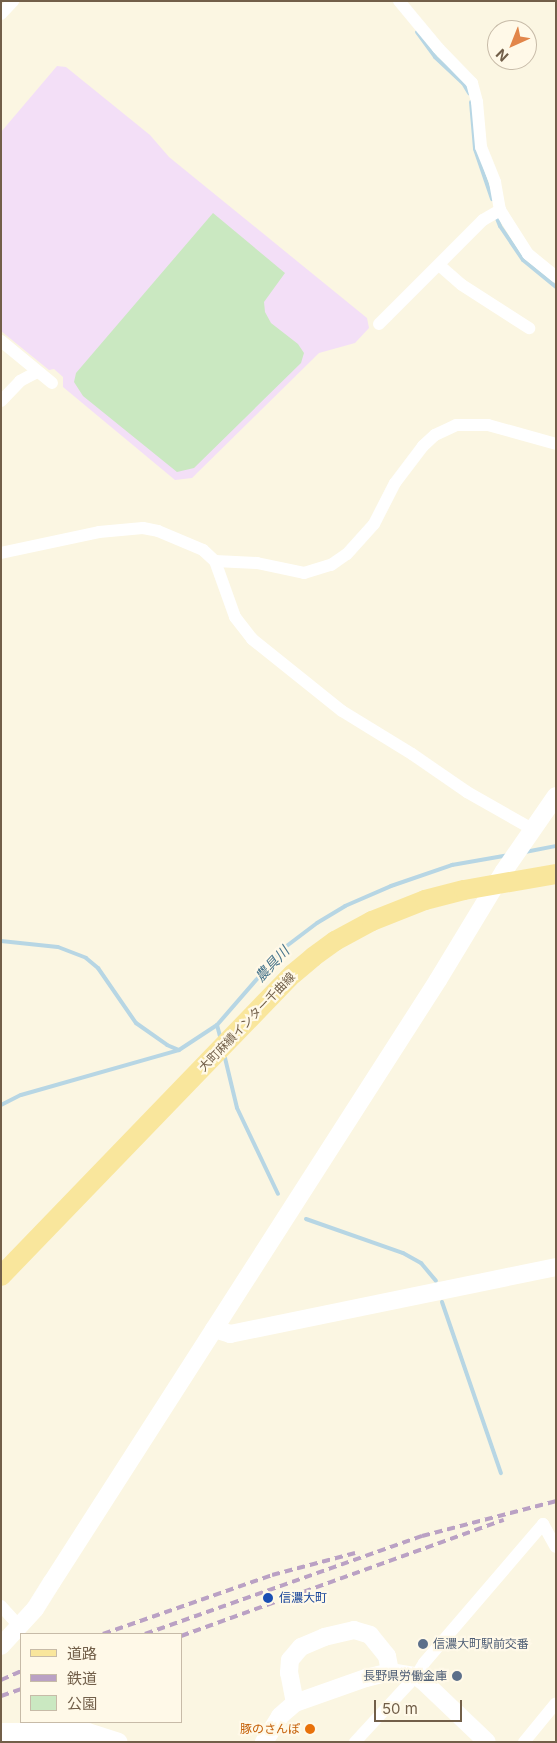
<!DOCTYPE html>
<html>
<head>
<meta charset="utf-8">
<style>
  body { margin:0 }
  #map { position:relative; width:557px; height:1743px; overflow:hidden; background:#fbf6e2; font-family:Inter,"Noto Sans JP",sans-serif }
  div>[style] { position:absolute }
  [style*='--x'] { left:calc(var(--x)*1px); top:calc(var(--y)*1px); width:calc(var(--w)*1px); rotate:calc(var(--a)*1deg) }
  .education>* { inset:0; background:#f3dff7 }
  .green>* { inset:0; background:#cae8c1 }
  .stream>* { height:4px; margin:-2px; padding:0 2px; transform-origin:2px; border-radius:2px; background:#b7d6e4 }
  .street>* { height:12px; margin:-6px; padding:0 6px; transform-origin:6px; border-radius:6px; background:#fff }
  .secondary>* { height:18px; margin:-9px; padding:0 9px; transform-origin:9px; border-radius:9px; background:#fff }
  .primary>* { height:20px; margin:-10px; padding:0 10px; transform-origin:10px; border-radius:10px; background:#f9e69c }
  .rail>* { height:4px; margin-top:-2px; transform-origin:0; background:repeating-linear-gradient(90deg,#baa1c4 0 8px,transparent 0 13px) }
  .dots>* { width:14px; height:14px; translate:-50% -50%; box-sizing:border-box; border:2px solid #fff9e8; border-radius:50% }
  span { translate:-50% -50%; white-space:nowrap; text-align:center; line-height:1.15; -webkit-text-stroke:4.5px #fff9e8; paint-order:stroke }
  .street-label { font-size:12px; color:#725f49 }
  .transit-label { font-size:12px; color:#164399 }
  .left { translate:0 -50%; text-align:left }
  .service-label { font-size:12px; color:#4e5e75 }
  .right { translate:-100% -50%; text-align:right }
  .food-label { font-size:12px; color:#c56008 }
  .water-label { font-size:14px; color:#47748b; font-style:italic }
  .frame { position:absolute; inset:0; border:2px solid #725f49; pointer-events:none }
  .legend { position:absolute; left:20px; top:1633px; width:162px; height:90px; box-sizing:border-box; background:#fff9e8; border:1px solid #c7bba8; margin:0; padding:6px 9px; list-style:none; font-size:15px; color:#725f49 }
  .legend li { display:flex; align-items:center; gap:10px; height:25px }
  .legend b { width:25px; border:1px solid #c7bba8 }
  .north { position:absolute; left:487px; top:20px; width:50px; height:50px; box-sizing:border-box; background:#fff9e8; border:1px solid #c7bba8; border-radius:50%; rotate:224deg; font-size:14px; font-weight:700; line-height:20px; text-align:center; color:#725f49 }
  .north::after { content:''; display:block; margin:auto; width:18px; height:22px; background:#e2864a; clip-path:polygon(50% 0,100% 100%,50% 72%,0 100%) }
  .scale { position:absolute; left:374px; top:1700px; width:88px; height:22px; box-sizing:border-box; border:2px solid #725f49; border-top:0; padding-left:6px; font-size:15px; line-height:18px; white-space:nowrap; color:#725f49; -webkit-text-stroke:4px #fff9e8; paint-order:stroke }
</style>
</head>
<body>
<div id="map">
  <div class="education">
    <i style="clip-path:polygon(57px 66px,66px 67px,150px 135px,169px 157px,367px 318px,369px 328px,355px 343px,319px 353px,192px 478px,175px 480px,63px 387px,63px 377px,54px 369px,49px 370px,1px 331px,1px 132px)"></i>
  </div>
  <div class="green">
    <i style="clip-path:polygon(213px 213px,285px 273px,264px 302px,265px 312px,271px 323px,298px 344px,304px 353px,301px 363px,194px 468px,177px 472px,83px 396px,74px 382px,76px 373px)"></i>
  </div>
  <div class="stream">
    <i style="--x:417;--y:32;--w:31;--a:54"></i>
    <i style="--x:435;--y:57;--w:38;--a:43"></i>
    <i style="--x:463;--y:83;--w:12;--a:59"></i>
    <i style="--x:471;--y:102;--w:47;--a:85.1"></i>
    <i style="--x:475;--y:149;--w:53;--a:71.2"></i>
    <i style="--x:496;--y:216;--w:11;--a:68"></i>
    <i style="--x:500;--y:226;--w:41;--a:55.9"></i>
    <i style="--x:523;--y:260;--w:43;--a:39.3"></i>
    <i style="--x:525;--y:852;--w:32;--a:-11"></i>
    <i style="--x:1;--y:941;--w:57;--a:6"></i>
    <i style="--x:58;--y:947;--w:30;--a:21"></i>
    <i style="--x:86;--y:958;--w:16;--a:40"></i>
    <i style="--x:98;--y:968;--w:67;--a:55.4"></i>
    <i style="--x:136;--y:1023;--w:38;--a:35"></i>
    <i style="--x:167;--y:1045;--w:13;--a:23"></i>
    <i style="--x:217;--y:1025;--w:11;--a:75"></i>
    <i style="--x:225;--y:1058;--w:51;--a:76.5"></i>
    <i style="--x:237;--y:1108;--w:95;--a:64.5"></i>
    <i style="--x:1;--y:1105;--w:22;--a:-27"></i>
    <i style="--x:21;--y:1095;--w:164;--a:-15.9"></i>
    <i style="--x:179;--y:1050;--w:45;--a:-33.3"></i>
    <i style="--x:217;--y:1025;--w:102;--a:-49"></i>
    <i style="--x:284;--y:948;--w:41;--a:-37.1"></i>
    <i style="--x:317;--y:923;--w:33;--a:-31"></i>
    <i style="--x:345;--y:906;--w:50;--a:-23.5"></i>
    <i style="--x:391;--y:886;--w:65;--a:-19"></i>
    <i style="--x:452;--y:865;--w:58;--a:-10"></i>
    <i style="--x:306;--y:1219;--w:103;--a:19.3"></i>
    <i style="--x:403;--y:1253;--w:21;--a:29"></i>
    <i style="--x:421;--y:1263;--w:23;--a:50"></i>
    <i style="--x:442;--y:1302;--w:181;--a:71"></i>
  </div>
  <div class="street">
    <i style="--x:399;--y:1;--w:61;--a:50.3"></i>
    <i style="--x:438;--y:48;--w:49;--a:45.8"></i>
    <i style="--x:472;--y:83;--w:20;--a:75"></i>
    <i style="--x:477;--y:102;--w:45;--a:84.9"></i>
    <i style="--x:481;--y:147;--w:38;--a:68"></i>
    <i style="--x:495;--y:182;--w:28;--a:80"></i>
    <i style="--x:500;--y:210;--w:52;--a:57.5"></i>
    <i style="--x:528;--y:254;--w:36;--a:39"></i>
    <i style="--x:1;--y:14;--w:18;--a:-47"></i>
    <i style="--x:439;--y:265;--w:30;--a:41"></i>
    <i style="--x:462;--y:285;--w:80;--a:32.7"></i>
    <i style="--x:379;--y:324;--w:147;--a:-45"></i>
    <i style="--x:483;--y:220;--w:20;--a:-30"></i>
    <i style="--x:1;--y:341;--w:66;--a:39.5"></i>
    <i style="--x:1;--y:401;--w:28;--a:-46"></i>
    <i style="--x:20;--y:381;--w:19;--a:-28"></i>
    <i style="--x:1;--y:553;--w:100;--a:-12.1"></i>
    <i style="--x:99;--y:532;--w:44;--a:-5.2"></i>
    <i style="--x:143;--y:528;--w:15;--a:11"></i>
    <i style="--x:158;--y:531;--w:49;--a:22.9"></i>
    <i style="--x:203;--y:550;--w:16;--a:43"></i>
    <i style="--x:215;--y:561;--w:59;--a:70.3"></i>
    <i style="--x:235;--y:617;--w:28;--a:52"></i>
    <i style="--x:252;--y:639;--w:115;--a:38.7"></i>
    <i style="--x:342;--y:711;--w:82;--a:31.6"></i>
    <i style="--x:412;--y:754;--w:67;--a:34.6"></i>
    <i style="--x:467;--y:792;--w:75;--a:29.6"></i>
    <i style="--x:215;--y:561;--w:42;--a:2.7"></i>
    <i style="--x:257;--y:563;--w:48;--a:12"></i>
    <i style="--x:304;--y:573;--w:28;--a:-17"></i>
    <i style="--x:331;--y:565;--w:19;--a:-35"></i>
    <i style="--x:347;--y:554;--w:40;--a:-48"></i>
    <i style="--x:374;--y:524;--w:46;--a:-62.9"></i>
    <i style="--x:395;--y:483;--w:46;--a:-52.9"></i>
    <i style="--x:423;--y:446;--w:16;--a:-43"></i>
    <i style="--x:435;--y:435;--w:23;--a:-25"></i>
    <i style="--x:456;--y:425;--w:32;--a:0"></i>
    <i style="--x:488;--y:425;--w:71;--a:15.6"></i>
    <i style="--x:1;--y:1606;--w:28;--a:48"></i>
    <i style="--x:355;--y:1742;--w:90;--a:-47.3"></i>
    <i style="--x:416;--y:1676;--w:15;--a:-58"></i>
    <i style="--x:424;--y:1663;--w:183;--a:-49.4"></i>
    <i style="--x:543;--y:1524;--w:26;--a:61"></i>
    <i style="--x:524;--y:1742;--w:50;--a:-50.6"></i>
  </div>
  <div class="secondary">
    <i style="--x:214;--y:1329;--w:17;--a:17"></i>
    <i style="--x:230;--y:1334;--w:333;--a:-11.6"></i>
    <i style="--x:1;--y:1646;--w:50;--a:-47.4"></i>
    <i style="--x:35;--y:1609;--w:32;--a:-58"></i>
    <i style="--x:52;--y:1582;--w:715;--a:-57.33"></i>
    <i style="--x:438;--y:980;--w:127;--a:-58.8"></i>
    <i style="--x:504;--y:871;--w:91;--a:-55.3"></i>
    <i style="--x:295;--y:1703;--w:31;--a:-101"></i>
    <i style="--x:289;--y:1673;--w:13;--a:-86"></i>
    <i style="--x:290;--y:1660;--w:17;--a:-50"></i>
    <i style="--x:301;--y:1647;--w:25;--a:-23"></i>
    <i style="--x:324;--y:1637;--w:31;--a:-13"></i>
    <i style="--x:354;--y:1630;--w:17;--a:17"></i>
    <i style="--x:370;--y:1635;--w:27;--a:51"></i>
    <i style="--x:387;--y:1656;--w:16;--a:79"></i>
    <i style="--x:1;--y:1732;--w:87;--a:0"></i>
    <i style="--x:88;--y:1732;--w:32;--a:18"></i>
    <i style="--x:264;--y:1742;--w:31;--a:-58"></i>
    <i style="--x:280;--y:1716;--w:20;--a:-41"></i>
    <i style="--x:295;--y:1703;--w:75;--a:-19.4"></i>
    <i style="--x:366;--y:1678;--w:25;--a:-14"></i>
    <i style="--x:390;--y:1672;--w:26;--a:9"></i>
    <i style="--x:416;--y:1676;--w:9;--a:36"></i>
    <i style="--x:423;--y:1681;--w:88;--a:43.6"></i>
  </div>
  <div class="primary">
    <i style="--x:1;--y:1276;--w:420;--a:-46"></i>
    <i style="--x:293;--y:974;--w:26;--a:-40"></i>
    <i style="--x:313;--y:957;--w:27;--a:-36"></i>
    <i style="--x:335;--y:941;--w:42;--a:-28.4"></i>
    <i style="--x:372;--y:921;--w:57;--a:-21.6"></i>
    <i style="--x:425;--y:900;--w:40;--a:-14.4"></i>
    <i style="--x:464;--y:890;--w:93;--a:-9.9"></i>
  </div>
  <div class="rail">
    <i style="--x:103;--y:1634;--w:179;--a:-19.2"></i>
    <i style="--x:272;--y:1575;--w:86;--a:-14.8"></i>
    <i style="--x:145;--y:1634;--w:294;--a:-19.5"></i>
    <i style="--x:422;--y:1536;--w:138;--a:-14.6"></i>
    <i style="--x:181;--y:1636;--w:343;--a:-19.8"></i>
    <i style="--x:1;--y:1680;--w:22;--a:-24"></i>
    <i style="--x:1;--y:1696;--w:21;--a:-19"></i>
  </div>
  <div class="dots">
    <i style="left:268px;top:1598px;background:#1a4fb4"></i>
    <i style="left:423px;top:1644px;background:#5c6f8a"></i>
    <i style="left:457px;top:1676px;background:#5c6f8a"></i>
    <i style="left:310px;top:1729px;background:#e8710a"></i>
  </div>
  <div class="street-label">
    <span style="left:247px;top:1022px;rotate:-46deg">大町麻績インター千曲線</span>
  </div>
  <div class="transit-label">
    <span class="left" style="left:279px;top:1598px">信濃大町</span>
  </div>
  <div class="service-label">
    <span class="left" style="left:433px;top:1644px">信濃大町駅前交番</span>
    <span class="right" style="left:447px;top:1676px">長野県労働金庫</span>
  </div>
  <div class="food-label">
    <span class="right" style="left:300px;top:1729px">豚のさんぽ</span>
  </div>
  <div class="water-label">
    <span style="left:272px;top:964px;rotate:-47deg">農具川</span>
  </div>
  <div class="frame"></div>
  <ul class="legend">
  <li><b style="height:6px;background:#f9e69c"></b>道路</li>
  <li><b style="height:6px;background:#baa1c4"></b>鉄道</li>
  <li><b style="height:14px;background:#cae8c1"></b>公園</li>
  </ul>
  <div class="north">N</div>
  <div class="scale">50 m</div>
</div>
</body>
</html>
